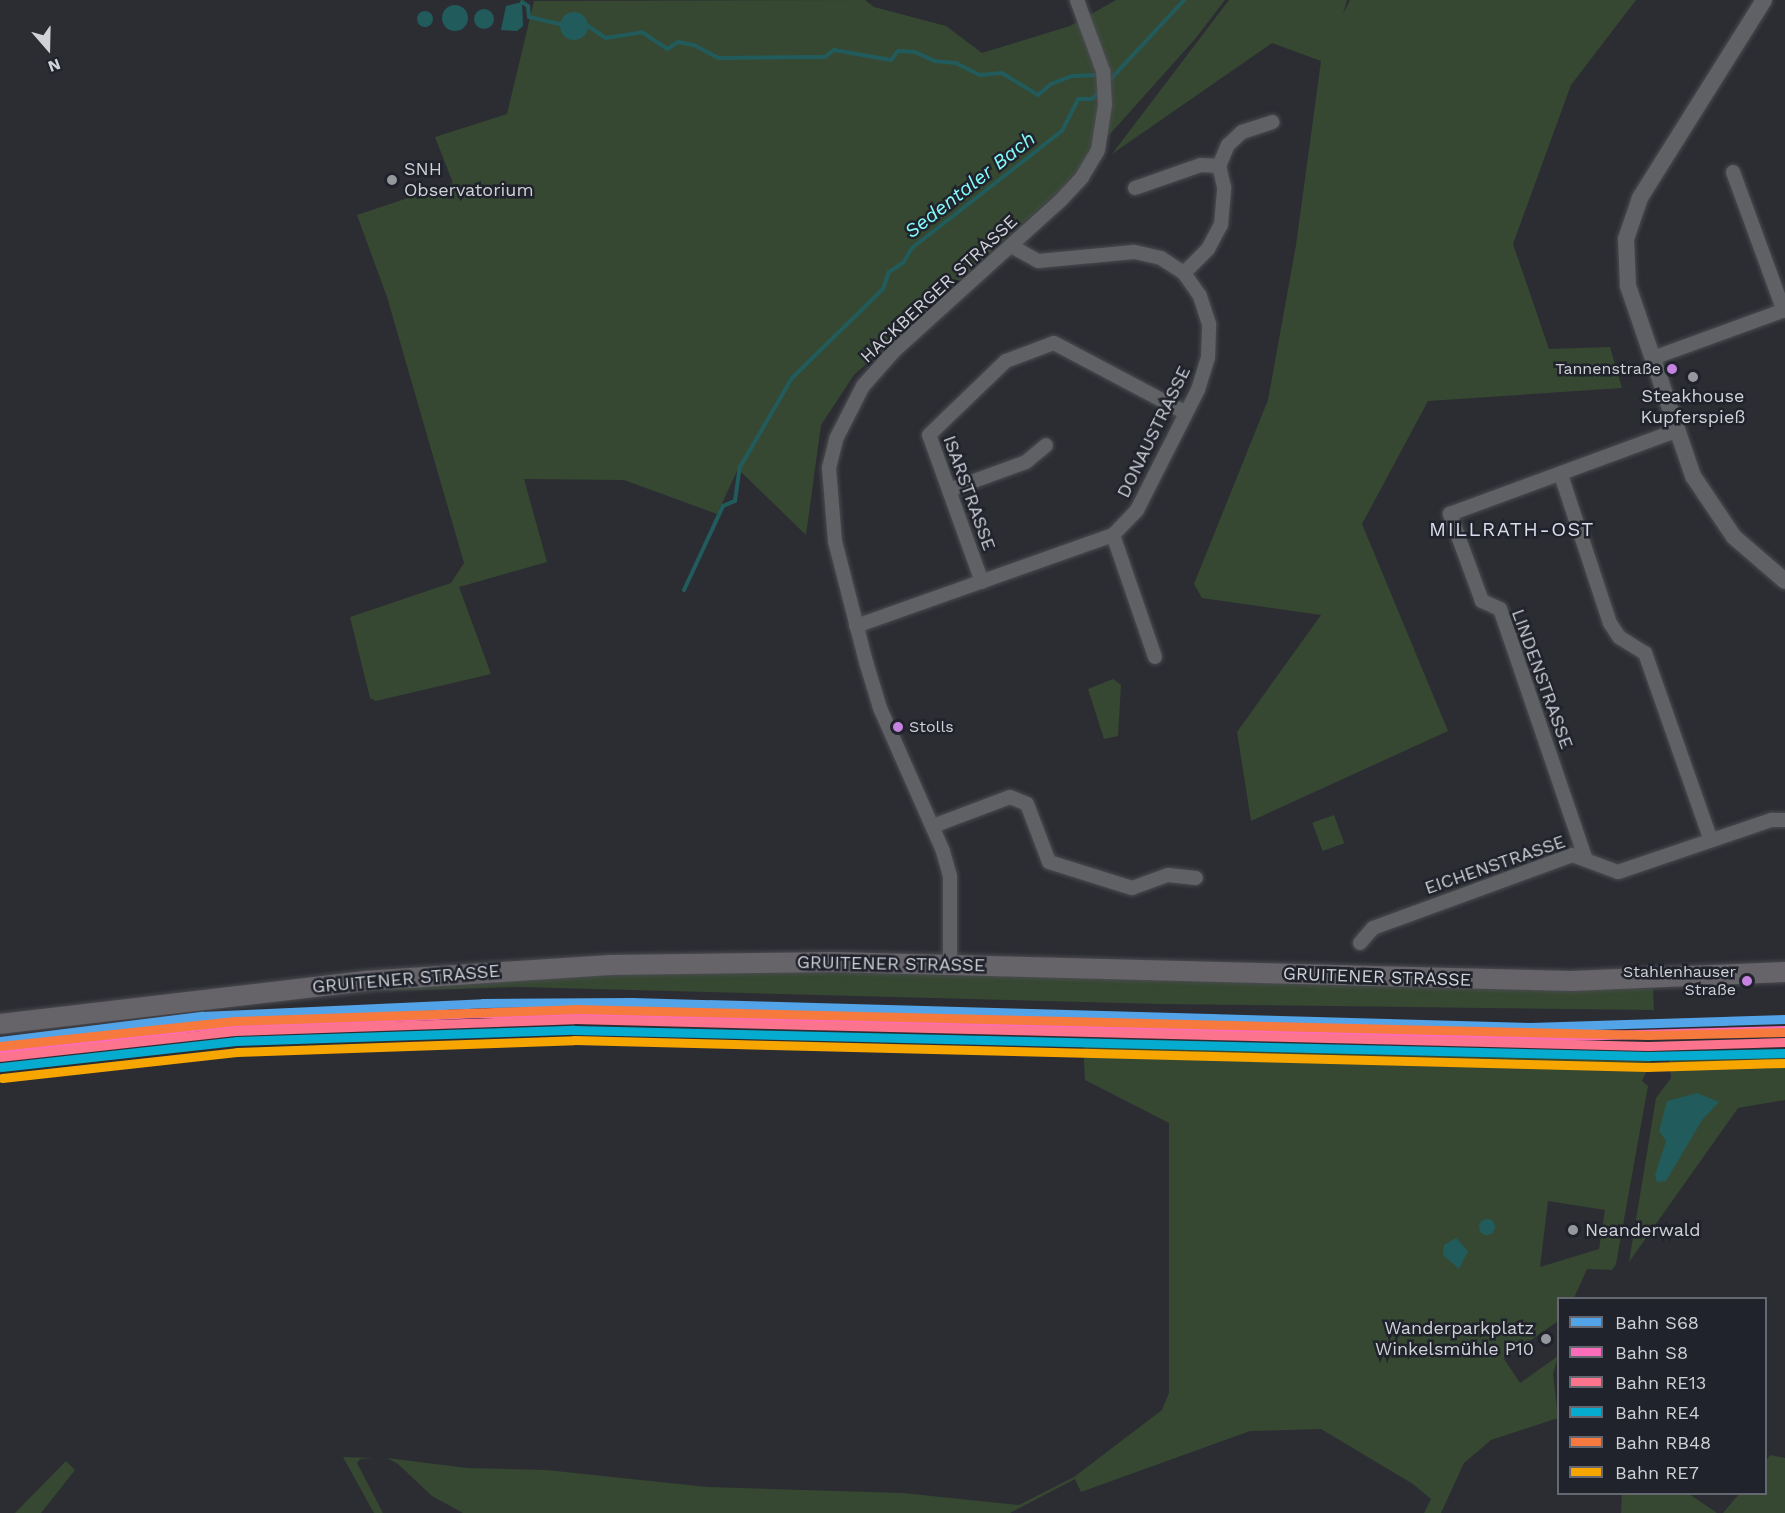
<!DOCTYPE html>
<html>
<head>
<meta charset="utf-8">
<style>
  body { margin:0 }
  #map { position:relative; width:1785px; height:1513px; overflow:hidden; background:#2c2d33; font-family:"Work Sans",sans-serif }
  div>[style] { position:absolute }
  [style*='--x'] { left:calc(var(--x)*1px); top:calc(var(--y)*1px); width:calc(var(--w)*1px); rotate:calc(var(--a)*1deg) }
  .green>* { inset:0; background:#364831; transform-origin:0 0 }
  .water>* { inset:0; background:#225b5c }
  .round { border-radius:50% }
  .stream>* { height:4px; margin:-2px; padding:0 2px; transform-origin:2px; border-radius:2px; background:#225b5c }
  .roads { filter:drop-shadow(0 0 2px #4a4b50) drop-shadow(0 0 2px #4a4b50) }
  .minor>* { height:14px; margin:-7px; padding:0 7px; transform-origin:7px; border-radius:7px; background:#606165 }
  .tertiary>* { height:16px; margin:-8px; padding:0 8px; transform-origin:8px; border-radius:8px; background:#606165 }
  .secondary>* { height:20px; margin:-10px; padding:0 10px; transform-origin:10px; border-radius:10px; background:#666369 }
  .rail-1>* { height:9px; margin:-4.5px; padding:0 4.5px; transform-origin:4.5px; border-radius:4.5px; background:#53a3e8 }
  .rail-2>* { height:9px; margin:-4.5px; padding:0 4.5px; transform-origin:4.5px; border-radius:4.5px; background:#fb6dba }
  .rail-3>* { height:9px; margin:-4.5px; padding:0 4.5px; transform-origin:4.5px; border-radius:4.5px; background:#fc738d }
  .rail-4>* { height:9px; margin:-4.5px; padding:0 4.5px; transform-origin:4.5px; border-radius:4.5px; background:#06acd0 }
  .rail-5>* { height:9px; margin:-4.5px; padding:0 4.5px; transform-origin:4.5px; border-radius:4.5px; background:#f6793e }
  .rail-6>* { height:9px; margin:-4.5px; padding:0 4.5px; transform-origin:4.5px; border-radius:4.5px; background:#f7a600 }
  .dots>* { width:16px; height:16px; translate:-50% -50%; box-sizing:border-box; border:3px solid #20222c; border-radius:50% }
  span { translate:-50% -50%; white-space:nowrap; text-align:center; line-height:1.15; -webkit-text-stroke:5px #20222c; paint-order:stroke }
  .bus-label { font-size:16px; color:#d0d2d8 }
  .right { translate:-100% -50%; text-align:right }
  .left { translate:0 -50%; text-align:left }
  .poi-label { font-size:18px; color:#d0d2d8 }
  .street-label { font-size:18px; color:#d0d2d8 }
  .water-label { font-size:20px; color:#83fbfb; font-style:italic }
  .neighbourhood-label { font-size:20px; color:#d9dcea; letter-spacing:1.5px }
  .legend { position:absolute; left:1557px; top:1297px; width:210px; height:198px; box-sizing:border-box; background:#20222c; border:2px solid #666871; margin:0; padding:8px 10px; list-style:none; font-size:18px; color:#d0d2d8 }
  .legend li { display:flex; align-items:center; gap:12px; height:30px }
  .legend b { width:30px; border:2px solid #666871 }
  .north { position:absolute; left:18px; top:18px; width:60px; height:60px; -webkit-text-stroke:4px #20222c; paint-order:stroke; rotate:160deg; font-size:16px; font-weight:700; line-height:24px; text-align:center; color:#d0d2d8 }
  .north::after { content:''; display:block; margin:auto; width:21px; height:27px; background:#d0d2d8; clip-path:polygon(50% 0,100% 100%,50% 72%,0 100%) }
</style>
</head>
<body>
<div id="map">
  <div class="green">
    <i style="clip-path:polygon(865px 0,874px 7px,946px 26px,982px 53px,1070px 26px,1116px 0,1225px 0,1195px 39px,1060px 190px,854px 375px,821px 425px,806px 535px,738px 469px,717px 514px,624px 480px,524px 479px,547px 562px,459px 587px,491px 674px,376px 701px,370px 698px,350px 617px,451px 583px,464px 563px,387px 297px,357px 215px,453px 183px,435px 137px,507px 114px,534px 1px)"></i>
    <i style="clip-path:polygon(1229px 0,1347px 0,1343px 14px,1350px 0,1636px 0,1571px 85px,1513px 244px,1549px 349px,1610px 347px,1622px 388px,1428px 401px,1362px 524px,1448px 731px,1251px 821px,1237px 732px,1321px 615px,1202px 598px,1194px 584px,1268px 400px,1296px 245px,1321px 61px,1272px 43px,1112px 154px)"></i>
    <i style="clip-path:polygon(1113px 679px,1121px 685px,1118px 736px,1104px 739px,1088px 689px)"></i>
    <i style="left:1334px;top:815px;width:30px;height:23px;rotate:70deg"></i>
    <i style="clip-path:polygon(761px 967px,1653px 989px,1654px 1010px,1161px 1004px,519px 987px,390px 991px,388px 985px)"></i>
    <i style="clip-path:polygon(evenodd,1083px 1043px,1652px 1059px,1642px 1081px,1648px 1086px,1616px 1264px,1612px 1270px,1587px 1269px,1574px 1298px,1558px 1298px,1558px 1321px,1504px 1359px,1520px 1383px,1558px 1356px,1553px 1374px,1558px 1418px,1491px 1440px,1464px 1463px,1441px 1513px,1424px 1513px,1431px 1499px,1413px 1484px,1321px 1429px,1250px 1431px,1081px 1492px,1075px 1479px,1010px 1513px,463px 1513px,432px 1496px,398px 1464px,387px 1458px,467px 1468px,546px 1470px,707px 1487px,903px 1493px,1019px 1505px,1074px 1477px,1162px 1410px,1169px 1393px,1169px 1123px,1085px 1080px,1083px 1043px,1548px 1201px,1605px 1210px,1599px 1249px,1540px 1267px,1548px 1201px)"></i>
    <i style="clip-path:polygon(1785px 1055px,1785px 1100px,1738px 1108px,1629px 1262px,1656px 1098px,1671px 1078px,1669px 1056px)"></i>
    <i style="clip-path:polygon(1770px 1455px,1785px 1458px,1785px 1513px,1723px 1513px,1739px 1494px,1766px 1494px,1766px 1461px)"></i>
    <i style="clip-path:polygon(343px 1457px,373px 1458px,360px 1459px,357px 1463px,383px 1513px,374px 1513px)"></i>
    <i style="clip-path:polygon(66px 1461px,75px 1470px,41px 1513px,15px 1513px)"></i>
    <i style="clip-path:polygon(1622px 1494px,1689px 1494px,1717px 1513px,1621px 1513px)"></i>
  </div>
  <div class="water">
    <i style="clip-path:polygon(522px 2px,523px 26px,517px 31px,501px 30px,506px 6px)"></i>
    <i class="round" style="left:442px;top:5px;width:26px;height:26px"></i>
    <i class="round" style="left:474px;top:9px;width:20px;height:20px"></i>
    <i class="round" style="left:417px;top:11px;width:16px;height:16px"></i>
    <i class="round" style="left:560px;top:12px;width:28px;height:28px"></i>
    <i style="clip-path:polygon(1697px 1093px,1719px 1102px,1702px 1120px,1666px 1181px,1657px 1182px,1655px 1175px,1666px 1141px,1659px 1131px,1667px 1101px)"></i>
    <i class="round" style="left:1479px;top:1219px;width:16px;height:16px"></i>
    <i style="clip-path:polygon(1456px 1238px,1468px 1251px,1459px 1269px,1443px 1255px,1444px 1245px)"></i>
  </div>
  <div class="stream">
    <i style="--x:522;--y:2;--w:7;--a:34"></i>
    <i style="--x:528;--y:6;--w:11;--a:85"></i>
    <i style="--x:529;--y:17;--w:35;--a:13"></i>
    <i style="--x:585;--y:24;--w:25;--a:34"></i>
    <i style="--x:606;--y:38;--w:36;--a:-9"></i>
    <i style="--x:642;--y:32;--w:30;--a:34"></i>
    <i style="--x:667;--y:49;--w:13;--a:-32"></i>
    <i style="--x:678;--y:42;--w:16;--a:11"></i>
    <i style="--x:694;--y:45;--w:27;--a:28"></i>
    <i style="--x:718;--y:58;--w:107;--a:-0.5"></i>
    <i style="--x:825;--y:57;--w:11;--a:-38"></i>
    <i style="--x:834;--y:50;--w:58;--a:10"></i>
    <i style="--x:891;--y:60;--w:11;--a:-52"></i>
    <i style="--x:898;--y:51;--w:17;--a:3"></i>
    <i style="--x:915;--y:52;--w:21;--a:25"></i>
    <i style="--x:934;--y:61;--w:22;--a:5"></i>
    <i style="--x:956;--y:63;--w:27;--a:27"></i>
    <i style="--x:980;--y:75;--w:22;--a:-5"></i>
    <i style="--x:1002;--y:73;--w:42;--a:31.4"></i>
    <i style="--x:1038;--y:95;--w:17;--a:-40"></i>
    <i style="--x:1051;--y:84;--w:22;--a:-21"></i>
    <i style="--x:1072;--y:76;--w:27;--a:-2"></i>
    <i style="--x:1107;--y:83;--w:113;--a:-47.1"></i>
    <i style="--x:684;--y:590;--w:93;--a:-65.1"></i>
    <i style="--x:723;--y:506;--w:13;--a:-23"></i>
    <i style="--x:735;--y:501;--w:34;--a:-82"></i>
    <i style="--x:740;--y:467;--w:103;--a:-59.7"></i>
    <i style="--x:792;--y:378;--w:127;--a:-44.4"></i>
    <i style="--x:883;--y:289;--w:18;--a:-71"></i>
    <i style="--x:889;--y:272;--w:17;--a:-33"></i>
    <i style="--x:903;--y:263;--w:17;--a:-59"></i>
    <i style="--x:912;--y:248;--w:190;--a:-38"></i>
    <i style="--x:1062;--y:131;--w:36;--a:-63"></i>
    <i style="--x:1078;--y:99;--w:14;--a:0"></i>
    <i style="--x:1092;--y:99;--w:11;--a:-45"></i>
  </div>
  <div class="roads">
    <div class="minor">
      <i style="--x:1733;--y:172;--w:148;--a:69.9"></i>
      <i style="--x:1135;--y:188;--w:70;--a:-19.2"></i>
      <i style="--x:1201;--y:165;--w:18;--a:3"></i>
      <i style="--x:1184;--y:273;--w:34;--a:-45"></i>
      <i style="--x:1208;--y:249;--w:27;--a:-62"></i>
      <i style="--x:1221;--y:225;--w:38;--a:-85"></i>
      <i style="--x:1224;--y:187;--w:22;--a:-103"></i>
      <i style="--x:1219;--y:166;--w:23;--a:-67"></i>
      <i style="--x:1228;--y:145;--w:19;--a:-43"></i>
      <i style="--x:1242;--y:132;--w:32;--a:-18"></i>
      <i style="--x:1653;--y:358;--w:140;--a:-20"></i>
      <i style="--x:1561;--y:475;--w:156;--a:71.7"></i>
      <i style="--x:1610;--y:623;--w:17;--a:57"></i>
      <i style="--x:1619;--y:637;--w:31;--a:32"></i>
      <i style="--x:1645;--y:653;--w:198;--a:70.6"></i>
      <i style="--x:949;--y:490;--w:82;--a:-20"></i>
      <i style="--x:1026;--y:462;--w:26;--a:-40"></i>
      <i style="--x:1113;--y:535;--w:129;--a:71"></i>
      <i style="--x:982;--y:582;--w:156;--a:-109.8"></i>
      <i style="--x:929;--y:435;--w:107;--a:-43.9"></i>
      <i style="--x:1006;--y:361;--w:51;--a:-20.6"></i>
      <i style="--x:1054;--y:343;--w:149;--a:27.9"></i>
      <i style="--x:856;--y:626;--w:273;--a:-19.5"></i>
      <i style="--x:1113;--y:535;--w:35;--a:-46"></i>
      <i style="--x:1137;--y:510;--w:135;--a:-63.1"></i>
      <i style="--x:1198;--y:390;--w:34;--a:-73"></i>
      <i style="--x:1208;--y:358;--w:34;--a:-88"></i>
      <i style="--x:1209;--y:324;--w:29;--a:-108"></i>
      <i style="--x:1200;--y:296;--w:28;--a:-125"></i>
      <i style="--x:1184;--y:273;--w:27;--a:-147"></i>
      <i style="--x:1161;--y:258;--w:28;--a:-167"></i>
      <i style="--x:1134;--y:252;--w:96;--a:174.6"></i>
      <i style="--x:1038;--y:261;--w:31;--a:-151"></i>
      <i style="--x:933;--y:826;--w:82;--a:-20.6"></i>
      <i style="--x:1010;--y:797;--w:18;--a:22"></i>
      <i style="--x:1027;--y:804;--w:62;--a:69.2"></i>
      <i style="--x:1049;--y:862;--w:87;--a:17.4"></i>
      <i style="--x:1132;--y:888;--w:38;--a:-20"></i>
      <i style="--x:1168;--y:875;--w:28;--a:6"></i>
      <i style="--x:1585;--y:857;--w:262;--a:-108.9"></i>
      <i style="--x:1500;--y:609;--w:20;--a:-156"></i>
      <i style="--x:1482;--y:601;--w:93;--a:-110.2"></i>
      <i style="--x:1450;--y:514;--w:243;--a:-20.2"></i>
      <i style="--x:1360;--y:943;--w:20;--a:-49"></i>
      <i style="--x:1373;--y:928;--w:212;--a:-20.1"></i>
      <i style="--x:1572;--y:855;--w:49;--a:20.3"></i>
      <i style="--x:1618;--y:872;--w:163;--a:-18.7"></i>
      <i style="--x:1772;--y:820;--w:13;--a:0"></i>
      <i style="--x:950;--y:965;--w:89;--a:-90"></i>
      <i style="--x:950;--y:876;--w:26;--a:-106"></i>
      <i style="--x:943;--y:851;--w:156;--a:-113.8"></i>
      <i style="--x:880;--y:708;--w:48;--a:-106.9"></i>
      <i style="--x:866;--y:662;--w:125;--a:-104.4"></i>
      <i style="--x:835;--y:541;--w:73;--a:-94.7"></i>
      <i style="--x:829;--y:468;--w:30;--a:-76"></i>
      <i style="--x:836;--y:439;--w:59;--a:-63"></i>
      <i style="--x:863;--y:386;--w:48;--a:-48.4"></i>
      <i style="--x:895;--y:350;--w:222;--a:-42.1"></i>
      <i style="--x:1060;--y:201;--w:33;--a:-47"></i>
      <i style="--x:1082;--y:177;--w:31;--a:-59"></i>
      <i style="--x:1098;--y:150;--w:46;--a:-81.2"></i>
      <i style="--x:1105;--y:105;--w:34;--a:-93"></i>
      <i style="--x:1103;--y:71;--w:76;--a:-110.1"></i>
    </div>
    <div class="tertiary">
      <i style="--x:1764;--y:0;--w:234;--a:122.1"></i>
      <i style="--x:1640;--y:198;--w:43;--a:108.9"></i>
      <i style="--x:1626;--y:239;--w:47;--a:87.6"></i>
      <i style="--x:1628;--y:286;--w:201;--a:71.1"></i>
      <i style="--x:1693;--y:476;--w:73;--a:56.1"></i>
      <i style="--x:1734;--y:537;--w:67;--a:40.8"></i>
    </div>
    <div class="secondary">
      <i style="--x:0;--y:1024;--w:367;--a:-6.7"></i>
      <i style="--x:364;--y:981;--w:247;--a:-3.7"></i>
      <i style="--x:610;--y:965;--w:222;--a:-0.8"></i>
      <i style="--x:832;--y:962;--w:739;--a:1.47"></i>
      <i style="--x:1571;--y:981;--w:214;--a:-2.4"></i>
    </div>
  </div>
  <div class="rail-1">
    <i style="--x:0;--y:1041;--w:204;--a:-7.1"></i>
    <i style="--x:202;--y:1016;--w:281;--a:-2.6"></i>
    <i style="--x:483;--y:1003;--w:149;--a:-0.4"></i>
    <i style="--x:632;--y:1002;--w:898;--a:1.59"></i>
    <i style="--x:1530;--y:1027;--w:255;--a:-1.8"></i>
  </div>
  <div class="rail-2">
    <i style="--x:1;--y:1051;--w:204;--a:-7.1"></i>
    <i style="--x:203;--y:1026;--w:280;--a:-2.7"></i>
    <i style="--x:483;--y:1013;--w:149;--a:0"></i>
    <i style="--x:632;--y:1013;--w:898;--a:1.53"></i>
    <i style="--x:1530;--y:1037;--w:255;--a:-1.6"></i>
  </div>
  <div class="rail-3">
    <i style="--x:0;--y:1057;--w:236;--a:-6.3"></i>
    <i style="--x:235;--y:1031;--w:339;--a:-2"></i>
    <i style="--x:574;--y:1019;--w:1074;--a:1.44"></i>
    <i style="--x:1648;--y:1046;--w:137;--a:-1.7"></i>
  </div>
  <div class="rail-4">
    <i style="--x:1;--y:1067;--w:236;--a:-6.3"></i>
    <i style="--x:236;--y:1041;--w:338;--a:-1.9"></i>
    <i style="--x:574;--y:1030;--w:1074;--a:1.39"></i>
    <i style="--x:1648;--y:1056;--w:137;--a:-1.3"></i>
  </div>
  <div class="rail-5">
    <i style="--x:0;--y:1046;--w:236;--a:-6.1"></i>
    <i style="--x:235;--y:1021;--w:339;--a:-2"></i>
    <i style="--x:574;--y:1009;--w:1074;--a:1.39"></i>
    <i style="--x:1648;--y:1035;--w:137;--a:-1.3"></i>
  </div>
  <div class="rail-6">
    <i style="--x:2;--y:1078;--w:236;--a:-6.3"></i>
    <i style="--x:237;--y:1052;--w:337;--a:-2"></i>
    <i style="--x:574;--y:1040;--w:1073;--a:1.44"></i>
    <i style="--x:1647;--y:1067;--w:138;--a:-1.7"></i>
  </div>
  <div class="dots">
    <i style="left:392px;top:180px;background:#97989e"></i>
    <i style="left:1672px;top:369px;background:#c483df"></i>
    <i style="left:1693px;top:377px;background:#97989e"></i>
    <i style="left:898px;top:727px;background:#c483df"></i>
    <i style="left:1747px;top:981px;background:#c483df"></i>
    <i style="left:1573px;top:1230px;background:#97989e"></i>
    <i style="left:1546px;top:1339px;background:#97989e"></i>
  </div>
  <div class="bus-label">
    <span class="right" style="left:1661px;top:369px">Tannenstraße</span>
    <span class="left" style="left:909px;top:727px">Stolls</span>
    <span class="right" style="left:1736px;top:981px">Stahlenhauser<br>Straße</span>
  </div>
  <div class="poi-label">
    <span class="left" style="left:404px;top:180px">SNH<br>Observatorium</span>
    <span style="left:1693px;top:407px">Steakhouse<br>Kupferspieß</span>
    <span class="left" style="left:1585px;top:1230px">Neanderwald</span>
    <span class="right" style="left:1534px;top:1339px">Wanderparkplatz<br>Winkelsmühle P10</span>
  </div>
  <div class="street-label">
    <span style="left:939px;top:289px;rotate:-43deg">HACKBERGER STRASSE</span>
    <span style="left:1154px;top:432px;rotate:-64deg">DONAUSTRASSE</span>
    <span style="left:969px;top:493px;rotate:70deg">ISARSTRASSE</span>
    <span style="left:1542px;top:679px;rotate:70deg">LINDENSTRASSE</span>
    <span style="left:1495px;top:865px;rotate:-19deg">EICHENSTRASSE</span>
    <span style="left:891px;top:964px;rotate:1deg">GRUITENER STRASSE</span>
    <span style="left:1377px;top:977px;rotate:2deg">GRUITENER STRASSE</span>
    <span style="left:406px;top:979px;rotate:-5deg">GRUITENER STRASSE</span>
  </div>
  <div class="water-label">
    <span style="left:970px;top:185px;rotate:-38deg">Sedentaler Bach</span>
  </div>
  <div class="neighbourhood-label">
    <span style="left:1512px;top:529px">MILLRATH-OST</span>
  </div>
  <ul class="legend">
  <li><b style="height:8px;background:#53a3e8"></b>Bahn S68</li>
  <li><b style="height:8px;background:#fb6dba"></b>Bahn S8</li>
  <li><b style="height:8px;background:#fc738d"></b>Bahn RE13</li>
  <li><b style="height:8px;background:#06acd0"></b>Bahn RE4</li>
  <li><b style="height:8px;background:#f6793e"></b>Bahn RB48</li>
  <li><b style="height:8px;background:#f7a600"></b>Bahn RE7</li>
  </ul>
  <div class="north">N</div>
</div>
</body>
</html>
